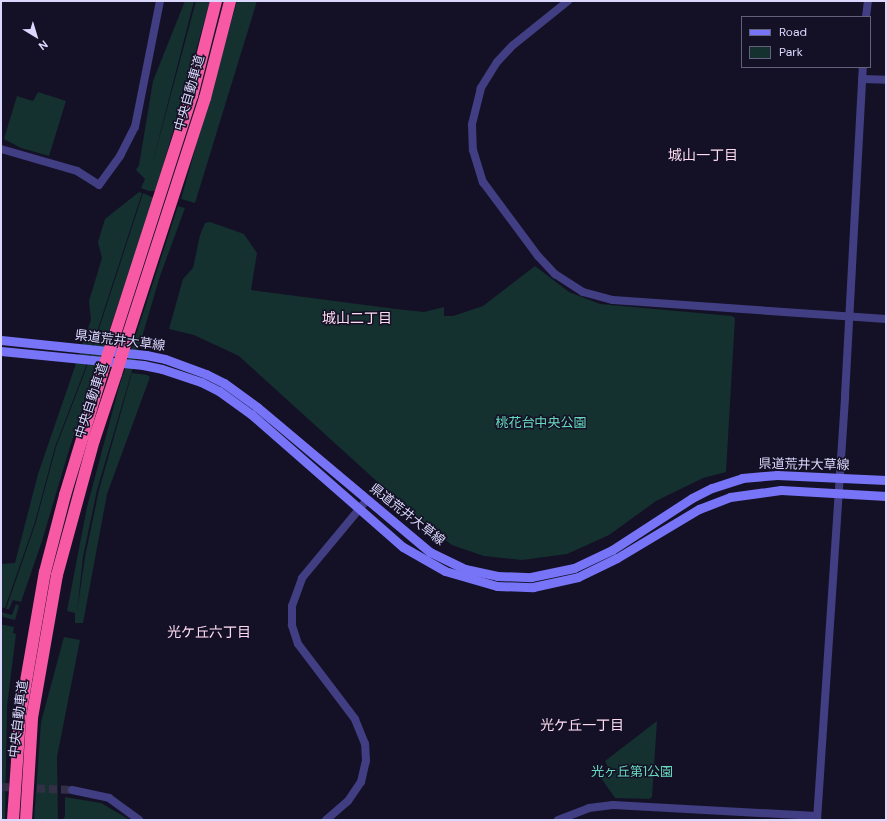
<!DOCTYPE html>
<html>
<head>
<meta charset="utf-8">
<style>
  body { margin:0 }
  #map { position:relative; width:887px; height:821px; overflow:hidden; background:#141126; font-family:"DM Sans","Noto Sans JP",sans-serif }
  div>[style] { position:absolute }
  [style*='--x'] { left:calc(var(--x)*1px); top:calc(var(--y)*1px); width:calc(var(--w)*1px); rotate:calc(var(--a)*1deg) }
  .green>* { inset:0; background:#14302f }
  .tertiary-tunnel>* { height:8px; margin-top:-4px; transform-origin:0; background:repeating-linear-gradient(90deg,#322f46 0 8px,transparent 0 12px) }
  .tertiary>* { height:8px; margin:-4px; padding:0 4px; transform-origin:4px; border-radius:4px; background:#413e83 }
  .secondary>* { height:9px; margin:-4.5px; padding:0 4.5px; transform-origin:4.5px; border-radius:4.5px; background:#7774f8 }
  .motorway>* { height:12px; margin:-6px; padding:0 6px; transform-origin:6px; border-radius:6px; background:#f759a4 }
  .motorway-bridge>* { height:12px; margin:-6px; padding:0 6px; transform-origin:6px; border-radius:6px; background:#f759a4 }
  span { translate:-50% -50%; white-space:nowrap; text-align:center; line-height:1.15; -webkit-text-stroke:3px #141126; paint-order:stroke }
  .street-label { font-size:13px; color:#dcd8fd }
  .park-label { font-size:13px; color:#67dabe }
  .neighbourhood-label { font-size:14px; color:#fddaf0 }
  .frame { position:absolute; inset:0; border:2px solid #dcd8fd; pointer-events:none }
  .legend { position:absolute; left:741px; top:16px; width:130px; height:52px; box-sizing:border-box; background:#141126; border:1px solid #64617c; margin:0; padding:5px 7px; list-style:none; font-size:12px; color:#dcd8fd }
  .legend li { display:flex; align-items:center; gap:8px; height:20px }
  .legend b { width:20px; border:1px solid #64617c }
  .north { position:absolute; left:16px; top:16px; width:40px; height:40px; -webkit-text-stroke:3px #141126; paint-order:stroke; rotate:142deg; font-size:11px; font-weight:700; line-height:16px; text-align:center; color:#dcd8fd }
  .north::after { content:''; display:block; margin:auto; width:14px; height:18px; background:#dcd8fd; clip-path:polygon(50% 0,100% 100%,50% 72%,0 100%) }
</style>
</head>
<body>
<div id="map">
  <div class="green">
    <i style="clip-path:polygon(185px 1px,194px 1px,152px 165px,196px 1px,210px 1px,156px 191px,149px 191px,141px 188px,145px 179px,136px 170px,139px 165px,153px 81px)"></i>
    <i style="clip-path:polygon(237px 1px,244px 1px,238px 26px,244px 1px,257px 1px,195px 203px,181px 199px)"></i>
    <i style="clip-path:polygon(38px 92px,66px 101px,49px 156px,21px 148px,4px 139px,17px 96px,33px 101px)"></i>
    <i style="clip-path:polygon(139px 192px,142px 193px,85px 369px,55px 447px,35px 522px,5px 608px,1px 607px,1px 564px,15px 563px,38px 474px,91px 320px,89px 301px,102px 258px,98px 242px,105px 219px)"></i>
    <i style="clip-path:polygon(143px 193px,154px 198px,69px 450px,42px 541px,21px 602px,13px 600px,9px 609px,6px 609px,36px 522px,56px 447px,86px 369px)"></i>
    <i style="clip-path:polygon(178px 206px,185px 208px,160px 276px,97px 490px,83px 557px,77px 612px,85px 557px,99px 490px,132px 373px,147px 375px,150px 377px,107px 494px,83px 623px,75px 623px,75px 613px,67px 611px,87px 507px,119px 387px)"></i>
    <i style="clip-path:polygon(210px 222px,244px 234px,257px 253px,251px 290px,396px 309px,424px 312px,444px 307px,444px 316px,453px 316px,483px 306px,535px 266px,569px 292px,600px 304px,732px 316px,735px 318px,726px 472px,703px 478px,656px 501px,609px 535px,567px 554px,522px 560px,484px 556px,452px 545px,425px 525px,239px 356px,194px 335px,169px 329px,183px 279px,193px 268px,200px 235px,205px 223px)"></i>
    <i style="clip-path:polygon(16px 604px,19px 606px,15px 620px,3px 617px,1px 612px,12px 615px)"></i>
    <i style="clip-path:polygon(1px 625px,5px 625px,3px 647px,5px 625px,14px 627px,13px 633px,16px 634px,7px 706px,5px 820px,1px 820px)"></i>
    <i style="clip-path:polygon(64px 637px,80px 640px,57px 757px,58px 820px,34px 820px,41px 722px)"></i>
    <i style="clip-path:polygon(657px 721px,652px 797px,649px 799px,615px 798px,601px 778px,610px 772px,605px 761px)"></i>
    <i style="clip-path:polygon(65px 797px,101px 803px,130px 820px,63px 820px,65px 816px)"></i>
  </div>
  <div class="tertiary-tunnel">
    <i style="--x:1;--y:787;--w:71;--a:2.4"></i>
  </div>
  <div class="tertiary">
    <i style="--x:568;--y:1;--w:70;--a:141.3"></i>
    <i style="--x:513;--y:45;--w:23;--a:133"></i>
    <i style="--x:497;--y:62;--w:31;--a:122"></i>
    <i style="--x:481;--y:88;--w:38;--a:104"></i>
    <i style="--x:472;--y:125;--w:25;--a:88"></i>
    <i style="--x:473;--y:150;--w:34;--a:73"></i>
    <i style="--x:483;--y:182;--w:92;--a:53.4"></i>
    <i style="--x:538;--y:256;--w:25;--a:47"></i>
    <i style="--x:555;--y:274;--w:33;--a:33"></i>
    <i style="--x:583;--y:292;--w:31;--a:15"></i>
    <i style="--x:613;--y:300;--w:274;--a:4"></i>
    <i style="--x:866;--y:17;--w:16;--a:-83"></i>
    <i style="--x:862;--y:79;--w:24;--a:2"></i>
    <i style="--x:1;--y:149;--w:79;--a:16.1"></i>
    <i style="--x:77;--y:171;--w:26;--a:32"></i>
    <i style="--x:99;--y:185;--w:36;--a:-54"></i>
    <i style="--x:120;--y:156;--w:33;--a:-63"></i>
    <i style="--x:135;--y:127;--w:128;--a:-78.8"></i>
    <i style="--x:72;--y:790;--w:38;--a:12"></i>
    <i style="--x:109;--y:798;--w:37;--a:36"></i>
    <i style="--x:326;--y:820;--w:29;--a:-41"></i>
    <i style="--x:348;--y:801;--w:23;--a:-56"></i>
    <i style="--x:361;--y:782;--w:22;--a:-77"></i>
    <i style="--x:366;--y:761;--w:17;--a:-93"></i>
    <i style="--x:365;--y:744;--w:27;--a:-112"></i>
    <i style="--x:355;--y:719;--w:94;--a:-127.2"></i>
    <i style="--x:298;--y:644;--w:20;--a:-108"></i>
    <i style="--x:292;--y:625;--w:19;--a:-90"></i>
    <i style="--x:292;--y:606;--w:30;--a:-70"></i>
    <i style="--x:302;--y:578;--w:100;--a:-50.3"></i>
    <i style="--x:558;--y:820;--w:33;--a:-21"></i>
    <i style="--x:589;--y:808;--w:24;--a:-7"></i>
    <i style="--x:613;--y:805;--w:204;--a:3.1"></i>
    <i style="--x:817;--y:820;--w:425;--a:-86.2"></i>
    <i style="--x:845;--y:396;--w:329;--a:-86.9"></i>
  </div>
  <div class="secondary">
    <i style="--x:1;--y:340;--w:146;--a:5.9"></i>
    <i style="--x:146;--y:355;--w:19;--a:12"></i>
    <i style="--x:165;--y:359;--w:44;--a:20.1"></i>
    <i style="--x:206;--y:374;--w:20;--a:27"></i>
    <i style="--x:224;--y:383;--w:41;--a:36"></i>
    <i style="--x:257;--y:407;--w:226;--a:40"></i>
    <i style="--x:430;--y:552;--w:39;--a:26"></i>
    <i style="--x:465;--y:569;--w:33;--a:12"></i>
    <i style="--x:497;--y:576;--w:34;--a:2"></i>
    <i style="--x:531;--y:577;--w:44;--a:-11.8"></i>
    <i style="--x:574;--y:568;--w:42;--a:-25.3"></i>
    <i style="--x:612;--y:550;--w:95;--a:-33"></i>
    <i style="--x:692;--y:498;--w:22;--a:-27"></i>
    <i style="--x:712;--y:488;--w:32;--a:-18"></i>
    <i style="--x:742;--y:478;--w:35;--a:-5"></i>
    <i style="--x:777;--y:475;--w:109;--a:2.6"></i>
    <i style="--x:1;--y:351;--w:143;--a:5.6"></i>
    <i style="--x:143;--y:365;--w:19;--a:12"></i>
    <i style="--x:162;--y:369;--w:41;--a:18.4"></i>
    <i style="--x:201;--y:382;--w:20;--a:27"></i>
    <i style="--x:219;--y:391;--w:39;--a:36"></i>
    <i style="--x:251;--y:414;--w:202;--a:41.2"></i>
    <i style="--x:403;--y:547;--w:48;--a:29.7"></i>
    <i style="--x:445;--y:571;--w:54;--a:16.1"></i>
    <i style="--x:497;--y:586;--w:36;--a:2"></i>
    <i style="--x:533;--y:587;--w:46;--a:-12.5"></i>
    <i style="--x:578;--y:577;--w:43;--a:-26"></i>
    <i style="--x:617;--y:558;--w:96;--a:-30.9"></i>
    <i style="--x:699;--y:509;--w:33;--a:-21"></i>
    <i style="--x:730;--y:497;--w:51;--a:-7.8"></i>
    <i style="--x:781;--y:490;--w:105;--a:3.3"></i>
  </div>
  <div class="motorway">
    <i style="--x:114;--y:337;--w:253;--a:-72.1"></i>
    <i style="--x:192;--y:96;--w:98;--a:-75.8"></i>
    <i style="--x:126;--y:341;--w:256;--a:-72"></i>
    <i style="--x:205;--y:98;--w:100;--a:-75.5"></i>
    <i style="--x:13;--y:820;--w:104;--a:-86.1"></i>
    <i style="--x:20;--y:716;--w:146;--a:-80.2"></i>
    <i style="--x:45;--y:572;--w:80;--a:-75.4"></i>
    <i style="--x:65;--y:495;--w:127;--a:-73.1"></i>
    <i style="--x:26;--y:820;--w:102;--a:-86.6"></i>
    <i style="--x:32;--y:718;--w:145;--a:-80.1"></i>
    <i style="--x:57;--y:575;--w:140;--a:-74.7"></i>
    <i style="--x:94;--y:440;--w:70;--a:-71.6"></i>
  </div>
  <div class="motorway-bridge">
    <i style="--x:102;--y:373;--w:38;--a:-72"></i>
    <i style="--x:116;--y:374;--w:34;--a:-73"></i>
  </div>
  <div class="street-label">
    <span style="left:190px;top:93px;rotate:-74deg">中央自動車道</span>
    <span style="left:120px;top:341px;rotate:7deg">県道荒井大草線</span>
    <span style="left:92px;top:401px;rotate:-72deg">中央自動車道</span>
    <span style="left:804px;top:465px;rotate:1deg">県道荒井大草線</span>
    <span style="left:407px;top:515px;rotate:38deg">県道荒井大草線</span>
    <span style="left:19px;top:719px;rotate:-83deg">中央自動車道</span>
  </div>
  <div class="park-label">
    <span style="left:541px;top:423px">桃花台中央公園</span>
    <span style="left:632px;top:772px">光ヶ丘第1公園</span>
  </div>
  <div class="neighbourhood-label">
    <span style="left:703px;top:155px">城山一丁目</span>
    <span style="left:357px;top:318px">城山二丁目</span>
    <span style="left:209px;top:632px">光ケ丘六丁目</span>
    <span style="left:582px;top:725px">光ケ丘一丁目</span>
  </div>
  <div class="frame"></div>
  <ul class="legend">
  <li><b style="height:5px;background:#7774f8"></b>Road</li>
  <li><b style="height:11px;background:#14302f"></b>Park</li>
  </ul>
  <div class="north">N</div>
</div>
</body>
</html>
